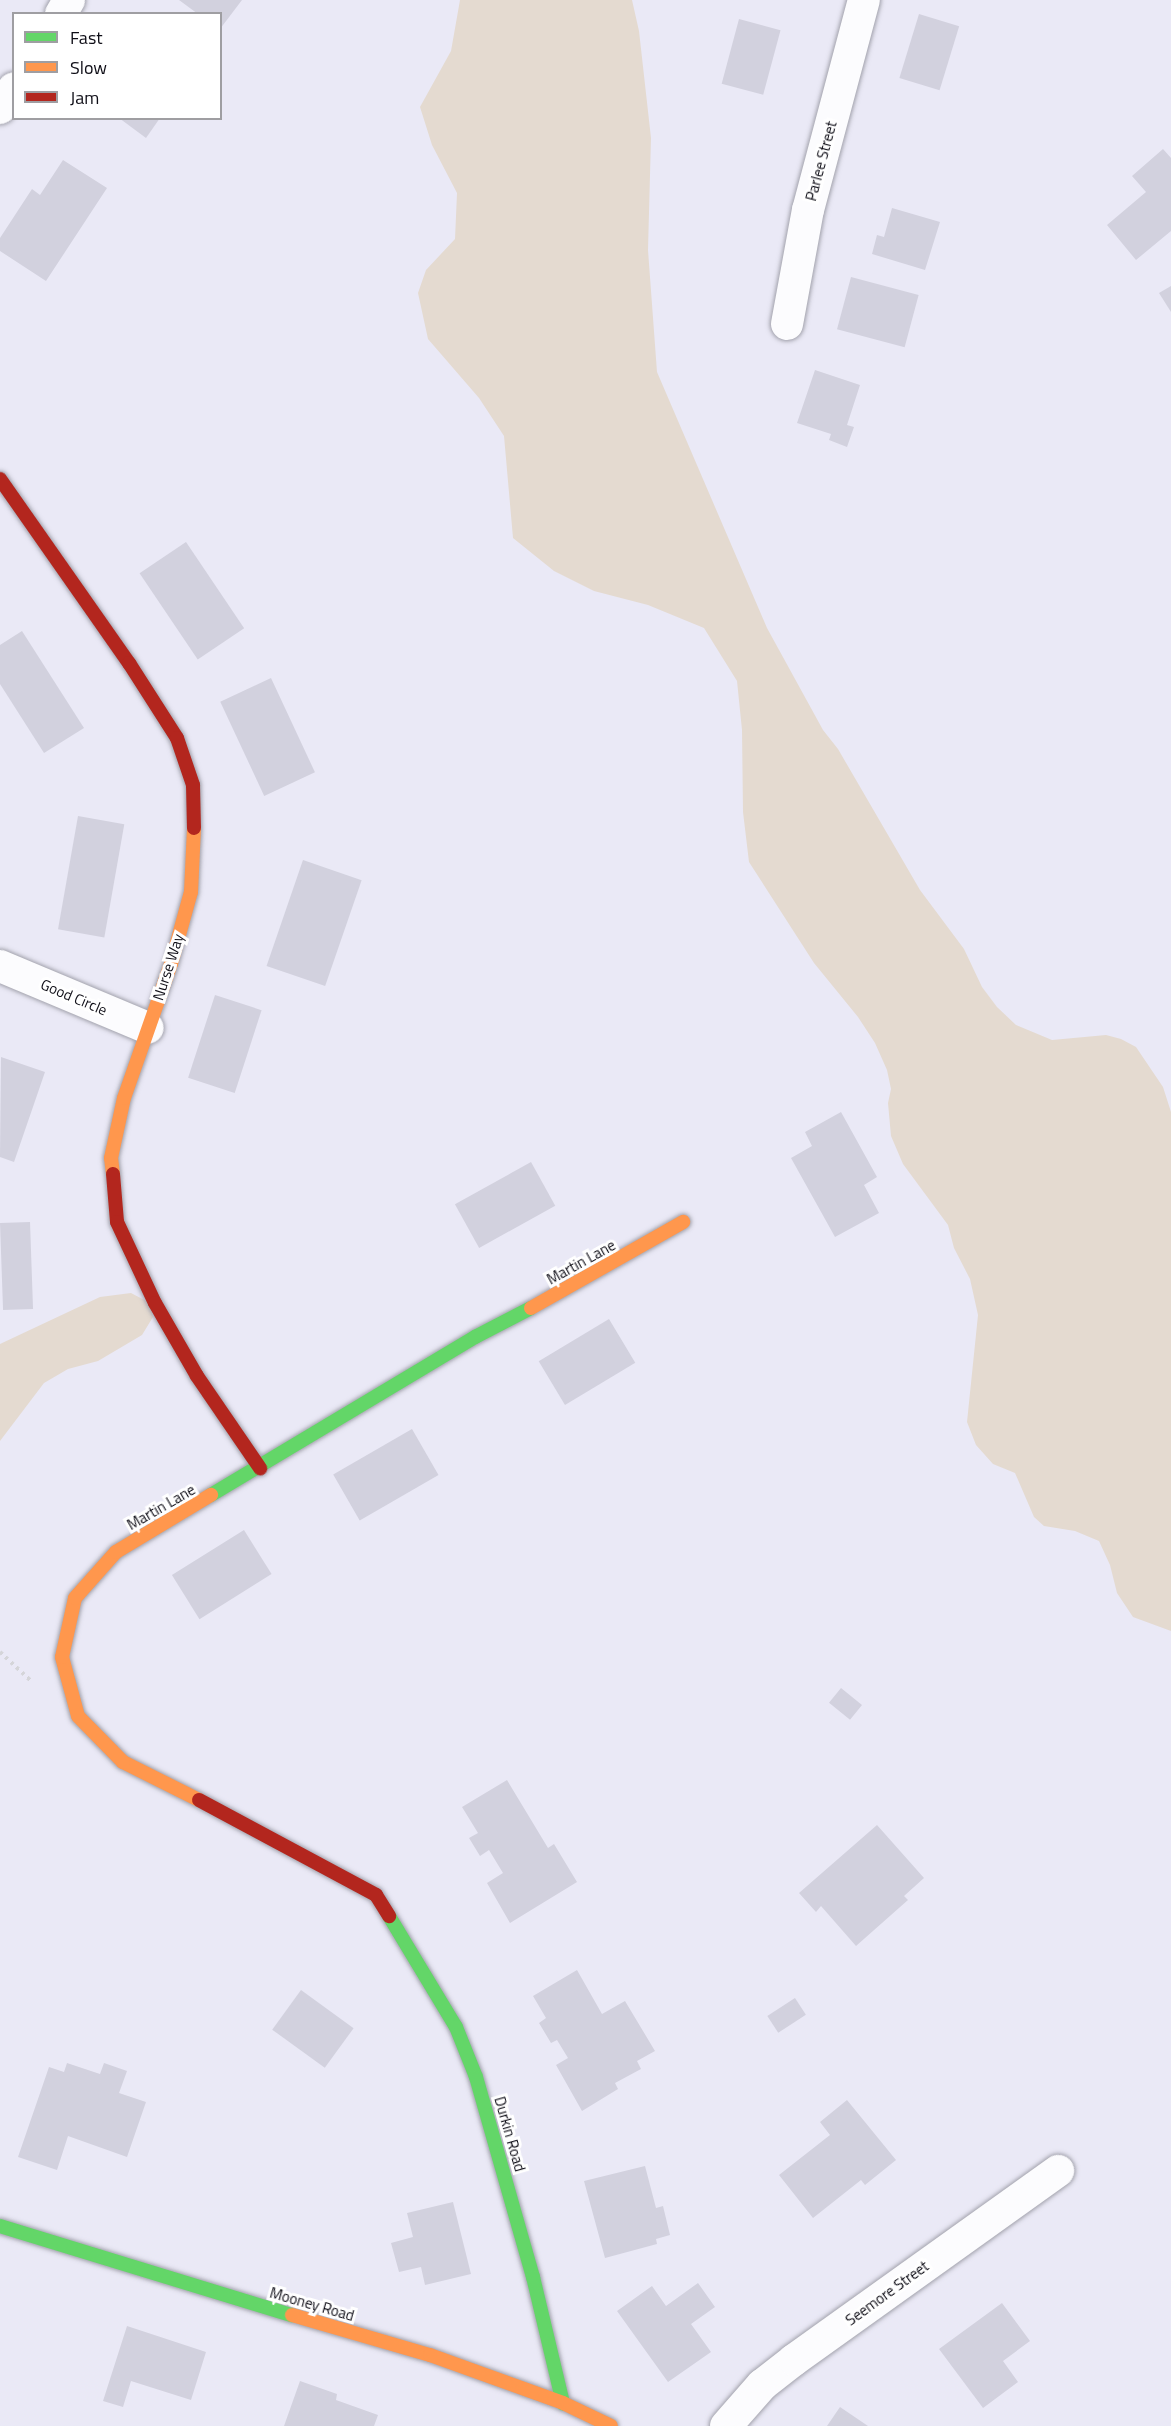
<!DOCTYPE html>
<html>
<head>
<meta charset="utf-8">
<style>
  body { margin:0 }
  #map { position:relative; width:1171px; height:2426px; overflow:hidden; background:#eae9f6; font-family:"Titillium Web",sans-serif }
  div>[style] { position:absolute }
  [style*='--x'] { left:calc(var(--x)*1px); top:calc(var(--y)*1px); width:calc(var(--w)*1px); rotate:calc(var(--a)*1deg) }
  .green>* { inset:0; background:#e4dad0 }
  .building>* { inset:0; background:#d2d1de; transform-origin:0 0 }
  .path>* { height:4px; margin-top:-2px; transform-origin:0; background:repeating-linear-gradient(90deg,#d5d5d9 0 3px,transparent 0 7.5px) }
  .roads { filter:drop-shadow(0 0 2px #a2a2ac) drop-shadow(0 0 2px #a2a2ac) }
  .street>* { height:32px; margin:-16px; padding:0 16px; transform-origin:16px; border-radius:16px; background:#fcfcfe }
  .fast>* { height:14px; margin:-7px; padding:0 7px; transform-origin:7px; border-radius:7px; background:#63d668 }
  .slow>* { height:14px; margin:-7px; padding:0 7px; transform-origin:7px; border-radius:7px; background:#ff974d }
  .jam>* { height:14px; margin:-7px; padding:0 7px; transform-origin:7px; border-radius:7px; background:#b3261e }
  span { translate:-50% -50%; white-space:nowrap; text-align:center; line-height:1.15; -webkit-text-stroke:6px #fff; paint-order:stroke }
  .street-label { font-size:15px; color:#0e0d16 }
  .legend { position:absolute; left:12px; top:12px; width:210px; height:108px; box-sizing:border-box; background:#fff; border:2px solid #9f9ea2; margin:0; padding:8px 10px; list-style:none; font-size:18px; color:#0e0d16 }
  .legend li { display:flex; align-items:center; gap:12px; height:30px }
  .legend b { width:30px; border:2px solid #9f9ea2 }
</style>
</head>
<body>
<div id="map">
  <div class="green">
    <i style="clip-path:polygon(460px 0,632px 0,639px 31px,651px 138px,648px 250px,657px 372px,767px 628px,823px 730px,838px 749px,920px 890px,964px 949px,982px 987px,997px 1007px,1016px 1025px,1052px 1040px,1106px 1035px,1121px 1039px,1136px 1047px,1163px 1087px,1171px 1112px,1171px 1631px,1133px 1617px,1117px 1593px,1110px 1565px,1099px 1541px,1075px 1531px,1044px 1526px,1034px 1517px,1015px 1473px,993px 1464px,976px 1445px,967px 1422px,978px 1315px,970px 1279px,954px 1248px,948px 1225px,903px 1164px,891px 1136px,888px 1103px,891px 1089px,887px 1070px,875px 1043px,858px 1017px,814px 963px,749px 862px,743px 812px,742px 730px,737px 681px,704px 628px,648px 605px,594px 591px,554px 571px,513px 538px,504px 436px,479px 398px,428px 339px,418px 293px,426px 270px,455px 239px,457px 193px,432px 145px,420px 107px,451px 51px)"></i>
    <i style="clip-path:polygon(131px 1293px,150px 1303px,153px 1317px,142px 1335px,98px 1361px,68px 1369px,44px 1383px,0 1441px,0 1344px,100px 1297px)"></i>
  </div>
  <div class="building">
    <i style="clip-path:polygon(179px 0,242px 0,220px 29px,220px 14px,198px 14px)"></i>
    <i style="left:919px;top:14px;width:42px;height:67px;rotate:17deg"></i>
    <i style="left:739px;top:19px;width:43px;height:67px;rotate:15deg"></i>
    <i style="clip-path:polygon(119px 118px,160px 118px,146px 138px)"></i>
    <i style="clip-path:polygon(1163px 149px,1171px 158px,1171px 231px,1136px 260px,1107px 225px,1146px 192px,1132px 176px)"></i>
    <i style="clip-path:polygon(63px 160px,107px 188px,46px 281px,0 251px,0 238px,32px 189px,40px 195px)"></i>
    <i style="clip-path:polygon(892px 208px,940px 222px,925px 270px,872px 254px,877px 235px,884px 237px)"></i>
    <i style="left:851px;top:277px;width:70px;height:54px;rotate:15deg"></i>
    <i style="clip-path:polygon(1171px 286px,1171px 312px,1159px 293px)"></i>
    <i style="clip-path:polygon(815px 370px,860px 385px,847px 425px,854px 427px,847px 447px,829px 440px,831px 434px,797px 423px)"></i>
    <i style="left:186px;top:542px;width:104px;height:56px;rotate:56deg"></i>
    <i style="clip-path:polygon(22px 631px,84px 728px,44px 753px,0 684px,0 645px)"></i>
    <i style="left:271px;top:678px;width:104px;height:56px;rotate:65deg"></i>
    <i style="left:78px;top:816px;width:47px;height:115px;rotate:10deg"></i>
    <i style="left:303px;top:860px;width:62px;height:112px;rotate:19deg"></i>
    <i style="left:215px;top:995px;width:49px;height:87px;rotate:18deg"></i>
    <i style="clip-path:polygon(1px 1057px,45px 1072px,14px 1162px,0 1157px)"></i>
    <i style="clip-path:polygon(841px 1112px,877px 1177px,864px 1185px,879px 1213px,835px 1237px,791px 1158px,812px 1146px,805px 1132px)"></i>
    <i style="left:531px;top:1162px;width:50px;height:87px;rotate:61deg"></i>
    <i style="left:30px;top:1222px;width:87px;height:30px;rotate:88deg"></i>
    <i style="left:609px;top:1319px;width:51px;height:82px;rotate:59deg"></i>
    <i style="left:412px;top:1429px;width:53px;height:91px;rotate:60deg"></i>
    <i style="left:244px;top:1530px;width:52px;height:85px;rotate:58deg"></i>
    <i style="left:841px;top:1688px;width:27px;height:19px;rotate:39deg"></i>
    <i style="clip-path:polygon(507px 1780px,548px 1848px,554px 1844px,577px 1882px,510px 1923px,487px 1883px,503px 1873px,489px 1850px,480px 1856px,469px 1838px,478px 1833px,462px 1807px)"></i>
    <i style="clip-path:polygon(877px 1825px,924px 1878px,904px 1896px,908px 1900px,856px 1946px,821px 1906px,816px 1912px,799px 1893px)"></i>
    <i style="clip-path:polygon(577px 1970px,602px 2014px,625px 2001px,655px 2051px,637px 2061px,641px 2069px,615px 2083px,618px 2089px,582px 2111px,556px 2065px,568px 2058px,557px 2040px,551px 2043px,539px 2023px,546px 2018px,533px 1996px)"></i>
    <i style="left:301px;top:1990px;width:65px;height:49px;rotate:36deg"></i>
    <i style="left:795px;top:1998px;width:20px;height:33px;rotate:57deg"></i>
    <i style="clip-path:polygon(67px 2063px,100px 2074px,104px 2063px,127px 2071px,119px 2093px,146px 2102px,127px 2157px,68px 2136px,57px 2170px,18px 2157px,49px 2067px,64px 2072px)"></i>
    <i style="clip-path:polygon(847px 2100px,896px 2160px,865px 2185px,861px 2180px,813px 2218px,779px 2175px,830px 2135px,820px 2122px)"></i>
    <i style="clip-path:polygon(645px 2166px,656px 2208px,663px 2206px,670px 2235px,656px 2239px,657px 2244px,605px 2258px,584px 2181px)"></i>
    <i style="clip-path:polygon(453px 2202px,471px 2274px,425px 2285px,421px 2267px,399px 2272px,391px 2243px,413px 2237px,407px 2213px)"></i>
    <i style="clip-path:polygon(698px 2283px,715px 2307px,691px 2324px,711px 2352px,668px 2382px,617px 2311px,652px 2286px,666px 2306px)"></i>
    <i style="clip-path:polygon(1002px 2303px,1030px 2341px,1003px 2361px,1018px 2382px,983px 2408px,939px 2349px)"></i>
    <i style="clip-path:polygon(127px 2326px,206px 2352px,191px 2400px,131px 2381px,123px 2407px,103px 2401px)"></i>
    <i style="clip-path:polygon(300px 2381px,337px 2394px,336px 2400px,378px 2415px,374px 2426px,284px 2426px)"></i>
    <i style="clip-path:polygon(840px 2407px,868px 2426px,827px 2426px)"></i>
  </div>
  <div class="path">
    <i style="--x:0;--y:1652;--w:41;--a:43"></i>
  </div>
  <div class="roads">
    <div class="street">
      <i style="--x:61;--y:14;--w:16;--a:-60"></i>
      <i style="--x:0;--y:108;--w:24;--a:-55"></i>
      <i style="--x:787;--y:324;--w:116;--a:-79.6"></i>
      <i style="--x:808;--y:210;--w:217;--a:-75.1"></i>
      <i style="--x:0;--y:966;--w:160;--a:22.7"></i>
      <i style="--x:726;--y:2426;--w:55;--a:-48.7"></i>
      <i style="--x:762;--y:2385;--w:41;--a:-38"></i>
      <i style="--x:794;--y:2360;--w:325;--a:-35.6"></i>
    </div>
    <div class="fast">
      <i style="--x:211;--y:1495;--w:308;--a:-30.9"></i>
      <i style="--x:475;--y:1337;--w:63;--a:-27.4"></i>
      <i style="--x:389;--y:1916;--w:130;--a:58.9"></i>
      <i style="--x:456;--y:2027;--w:54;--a:68.2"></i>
      <i style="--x:476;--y:2077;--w:208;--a:74.1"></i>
      <i style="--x:533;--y:2277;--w:130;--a:76.6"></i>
      <i style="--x:0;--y:2226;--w:305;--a:17"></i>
    </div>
    <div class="slow">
      <i style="--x:113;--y:1174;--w:16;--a:-97"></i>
      <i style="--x:111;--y:1158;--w:61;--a:-77.8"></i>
      <i style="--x:124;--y:1098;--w:142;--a:-70.7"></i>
      <i style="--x:171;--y:964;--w:75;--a:-74.5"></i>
      <i style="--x:191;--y:892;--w:64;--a:-87.3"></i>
      <i style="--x:531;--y:1308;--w:175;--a:-29.5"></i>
      <i style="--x:199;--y:1800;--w:85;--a:-153.4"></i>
      <i style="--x:123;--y:1762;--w:64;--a:-134.4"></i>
      <i style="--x:78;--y:1716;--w:61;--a:-105.2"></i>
      <i style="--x:62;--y:1657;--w:60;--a:-77.6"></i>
      <i style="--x:75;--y:1598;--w:62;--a:-48.3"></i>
      <i style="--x:116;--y:1552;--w:111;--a:-31"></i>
      <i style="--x:292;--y:2315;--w:144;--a:16.2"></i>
      <i style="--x:430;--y:2355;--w:141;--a:19.8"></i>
      <i style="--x:563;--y:2403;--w:53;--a:25.6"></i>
    </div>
    <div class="jam">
      <i style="--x:0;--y:479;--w:225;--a:55"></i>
      <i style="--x:129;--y:663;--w:89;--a:57.4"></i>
      <i style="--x:177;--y:738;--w:50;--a:71.2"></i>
      <i style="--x:193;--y:785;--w:43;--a:88.7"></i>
      <i style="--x:113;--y:1174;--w:48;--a:85.2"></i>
      <i style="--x:117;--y:1222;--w:89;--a:64.9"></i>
      <i style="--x:155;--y:1303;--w:84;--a:60.1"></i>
      <i style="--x:197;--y:1376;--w:112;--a:55.6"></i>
      <i style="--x:199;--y:1800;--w:201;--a:28.2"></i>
      <i style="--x:376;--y:1895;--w:25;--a:58"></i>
    </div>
  </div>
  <div class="street-label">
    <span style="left:821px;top:161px;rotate:-75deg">Parlee Street</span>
    <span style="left:168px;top:967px;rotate:-72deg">Nurse Way</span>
    <span style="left:74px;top:997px;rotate:23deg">Good Circle</span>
    <span style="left:581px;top:1262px;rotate:-29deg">Martin Lane</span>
    <span style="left:161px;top:1507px;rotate:-30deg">Martin Lane</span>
    <span style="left:510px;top:2134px;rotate:74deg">Durkin Road</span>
    <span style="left:887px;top:2293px;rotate:-36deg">Seemore Street</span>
    <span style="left:312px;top:2304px;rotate:16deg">Mooney Road</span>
  </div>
  <ul class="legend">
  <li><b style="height:8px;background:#63d668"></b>Fast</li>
  <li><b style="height:8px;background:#ff974d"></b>Slow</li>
  <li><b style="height:8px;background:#b3261e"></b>Jam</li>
  </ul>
</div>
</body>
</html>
